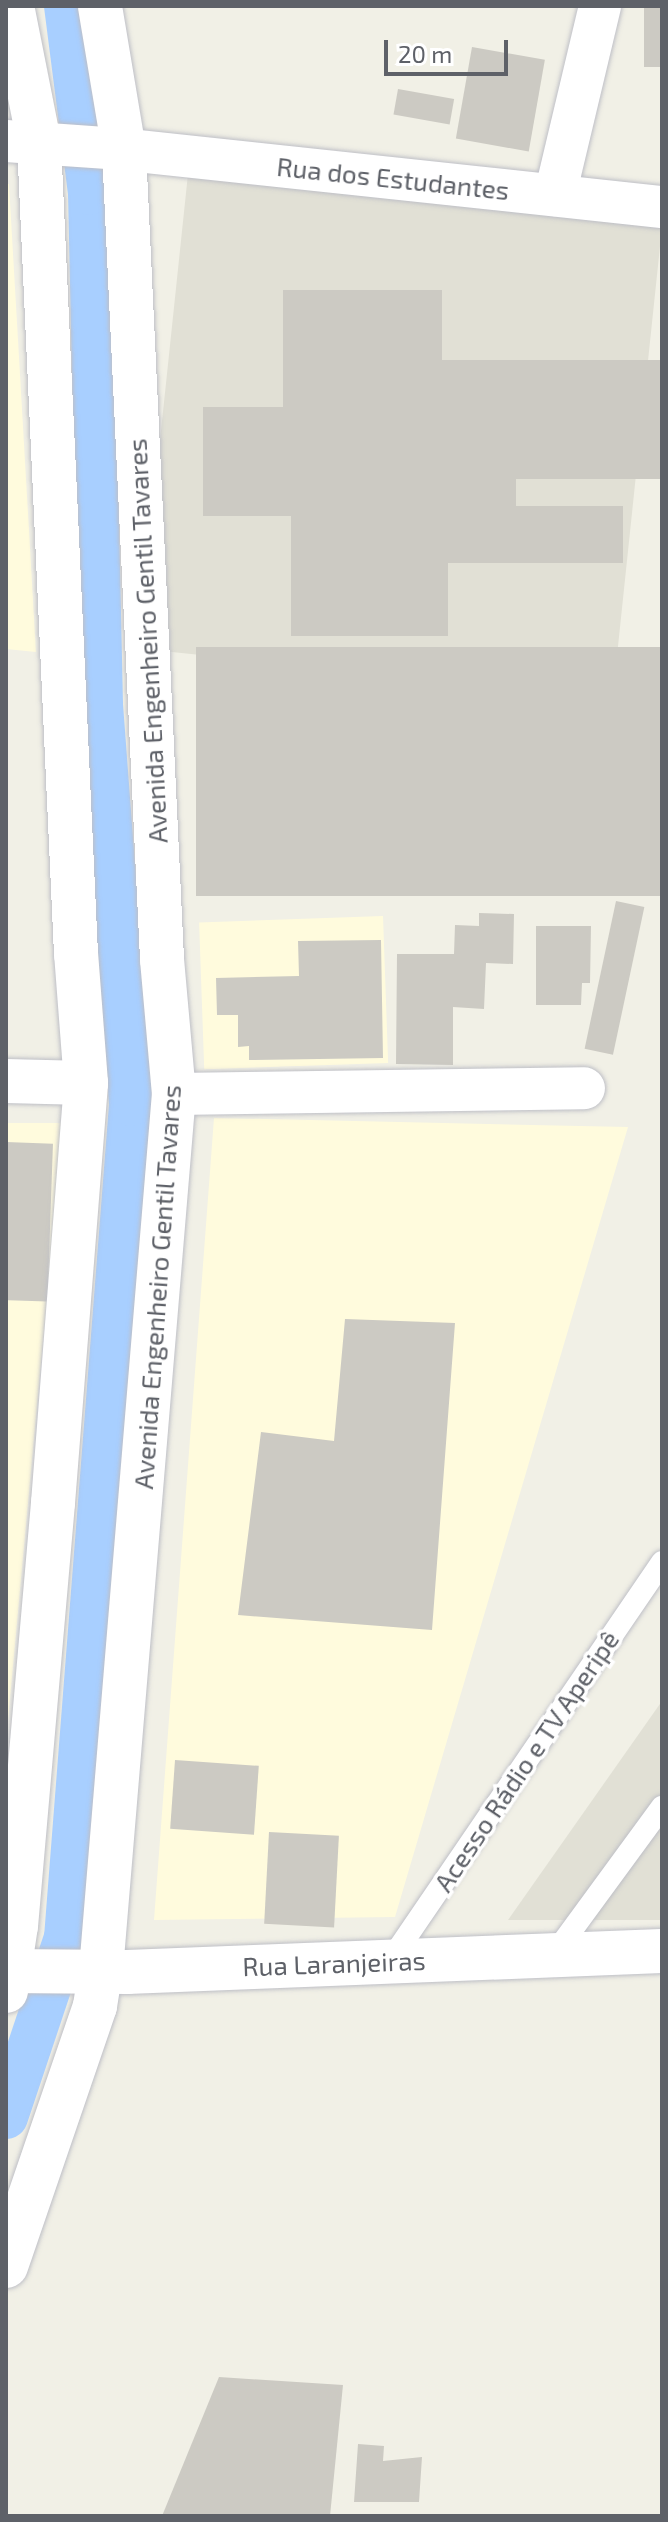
<!DOCTYPE html>
<html>
<head>
<meta charset="utf-8">
<style>
  body { margin:0 }
  #map { position:relative; width:668px; height:2522px; overflow:hidden; background:#f1f0e6; font-family:"Exo 2",sans-serif }
  div>[style] { position:absolute }
  [style*='--x'] { left:calc(var(--x)*1px); top:calc(var(--y)*1px); width:calc(var(--w)*1px); rotate:calc(var(--a)*1deg) }
  .commercial>* { inset:0; background:#fffbdd; transform-origin:0 0 }
  .education>* { inset:0; background:#e1e0d5; transform-origin:0 0 }
  .canal>* { height:44px; margin:-22px; padding:0 22px; transform-origin:22px; border-radius:22px; background:#a8cfff }
  .building>* { inset:0; background:#cccac3; transform-origin:0 0 }
  .roads { filter:drop-shadow(0 0 2px #bebfc6) drop-shadow(0 0 2px #bebfc6) }
  .lane>* { height:22px; margin:-11px; padding:0 11px; transform-origin:11px; border-radius:11px; background:#fff }
  .street>* { height:42px; margin:-21px; padding:0 21px; transform-origin:21px; border-radius:21px; background:#fff }
  .secondary>* { height:44px; margin:-22px; padding:0 22px; transform-origin:22px; border-radius:22px; background:#fff }
  span { translate:-50% -50%; white-space:nowrap; text-align:center; line-height:1.15; -webkit-text-stroke:7px #fff; paint-order:stroke }
  .street-label { font-size:26px; color:#5e6168 }
  .frame { position:absolute; inset:0; border:8px solid #5e6168; pointer-events:none }
  .scale { position:absolute; left:384px; top:40px; width:124px; height:36px; box-sizing:border-box; border:4px solid #5e6168; border-top:0; padding-left:10px; font-size:24px; line-height:28px; white-space:nowrap; color:#5e6168; -webkit-text-stroke:6px #fff; paint-order:stroke }
</style>
</head>
<body>
<div id="map">
  <div class="commercial">
    <i style="clip-path:polygon(6px 184px,9px 184px,36px 652px,6px 649px)"></i>
    <i style="left:383px;top:916px;width:147px;height:184px;rotate:88deg"></i>
    <i style="clip-path:polygon(214px 1118px,628px 1127px,395px 1917px,154px 1920px)"></i>
    <i style="clip-path:polygon(6px 1123px,63px 1123px,6px 1742px)"></i>
  </div>
  <div class="education">
    <i style="left:188px;top:174px;width:477px;height:477px;rotate:6deg"></i>
    <i style="clip-path:polygon(662px 1701px,662px 1920px,508px 1920px)"></i>
  </div>
  <div class="canal">
    <i style="--x:6;--y:2117;--w:189;--a:-71.5"></i>
    <i style="--x:66;--y:1938;--w:837;--a:-85.54"></i>
    <i style="--x:131;--y:1104;--w:401;--a:-94.3"></i>
    <i style="--x:101;--y:704;--w:511;--a:-91.23"></i>
    <i style="--x:90;--y:193;--w:189;--a:-97.3"></i>
  </div>
  <div class="building">
    <i style="left:644px;top:6px;width:18px;height:61px"></i>
    <i style="left:472px;top:47px;width:74px;height:93px;rotate:10deg"></i>
    <i style="left:398px;top:89px;width:57px;height:26px;rotate:10deg"></i>
    <i style="clip-path:polygon(283px 290px,442px 290px,442px 360px,662px 360px,662px 479px,516px 479px,516px 506px,623px 506px,623px 563px,448px 563px,448px 636px,291px 636px,291px 516px,203px 516px,203px 407px,283px 407px)"></i>
    <i style="left:662px;top:647px;width:249px;height:466px;rotate:90deg"></i>
    <i style="left:616px;top:901px;width:29px;height:151px;rotate:12deg"></i>
    <i style="clip-path:polygon(479px 913px,514px 914px,513px 964px,486px 963px,484px 1009px,453px 1007px,453px 1065px,396px 1064px,397px 954px,454px 954px,455px 925px,479px 926px)"></i>
    <i style="clip-path:polygon(536px 926px,591px 926px,590px 983px,582px 983px,581px 1005px,536px 1005px)"></i>
    <i style="clip-path:polygon(381px 940px,383px 1058px,249px 1060px,249px 1046px,238px 1047px,238px 1015px,217px 1015px,216px 978px,299px 976px,298px 941px)"></i>
    <i style="left:6px;top:1142px;width:47px;height:158px;rotate:2deg"></i>
    <i style="clip-path:polygon(345px 1319px,455px 1323px,432px 1630px,238px 1615px,261px 1432px,334px 1441px)"></i>
    <i style="left:175px;top:1760px;width:84px;height:69px;rotate:4deg"></i>
    <i style="left:269px;top:1832px;width:70px;height:92px;rotate:3deg"></i>
    <i style="clip-path:polygon(219px 2377px,343px 2385px,330px 2516px,162px 2516px)"></i>
    <i style="clip-path:polygon(358px 2444px,384px 2446px,383px 2461px,422px 2457px,419px 2502px,354px 2502px)"></i>
  </div>
  <div class="roads">
    <div class="lane">
      <i style="--x:555;--y:1953;--w:181;--a:-53.8"></i>
      <i style="--x:390;--y:1961;--w:483;--a:-55.7"></i>
    </div>
    <div class="street">
      <i style="--x:6;--y:141;--w:113;--a:4"></i>
      <i style="--x:119;--y:149;--w:546;--a:6.1"></i>
      <i style="--x:555;--y:195;--w:194;--a:-76.6"></i>
      <i style="--x:174;--y:1094;--w:410;--a:-0.8"></i>
    </div>
    <div class="secondary">
      <i style="--x:6;--y:1081;--w:80;--a:1.4"></i>
      <i style="--x:6;--y:1971;--w:121;--a:0.5"></i>
      <i style="--x:127;--y:1972;--w:535;--a:-2.25"></i>
      <i style="--x:6;--y:1991;--w:66;--a:-81.3"></i>
      <i style="--x:16;--y:1926;--w:425;--a:-85"></i>
      <i style="--x:53;--y:1503;--w:421;--a:-85.5"></i>
      <i style="--x:86;--y:1083;--w:129;--a:-94.4"></i>
      <i style="--x:76;--y:954;--w:813;--a:-92.61"></i>
      <i style="--x:39;--y:142;--w:139;--a:-101.2"></i>
      <i style="--x:6;--y:2266;--w:275;--a:-71.1"></i>
      <i style="--x:95;--y:2006;--w:36;--a:-81"></i>
      <i style="--x:101;--y:1970;--w:879;--a:-85.24"></i>
      <i style="--x:174;--y:1094;--w:136;--a:-95.1"></i>
      <i style="--x:162;--y:959;--w:810;--a:-92.69"></i>
      <i style="--x:124;--y:150;--w:146;--a:-99.5"></i>
    </div>
  </div>
  <div class="street-label">
    <span style="left:393px;top:178px;rotate:6deg">Rua dos Estudantes</span>
    <span style="left:147px;top:641px;rotate:-93deg">Avenida Engenheiro Gentil Tavares</span>
    <span style="left:157px;top:1287px;rotate:-86deg">Avenida Engenheiro Gentil Tavares</span>
    <span style="left:526px;top:1761px;rotate:-56deg">Acesso Rádio e TV Aperipê</span>
    <span style="left:334px;top:1963px;rotate:-2deg">Rua Laranjeiras</span>
  </div>
  <div class="frame"></div>
  <div class="scale">20 m</div>
</div>
</body>
</html>
